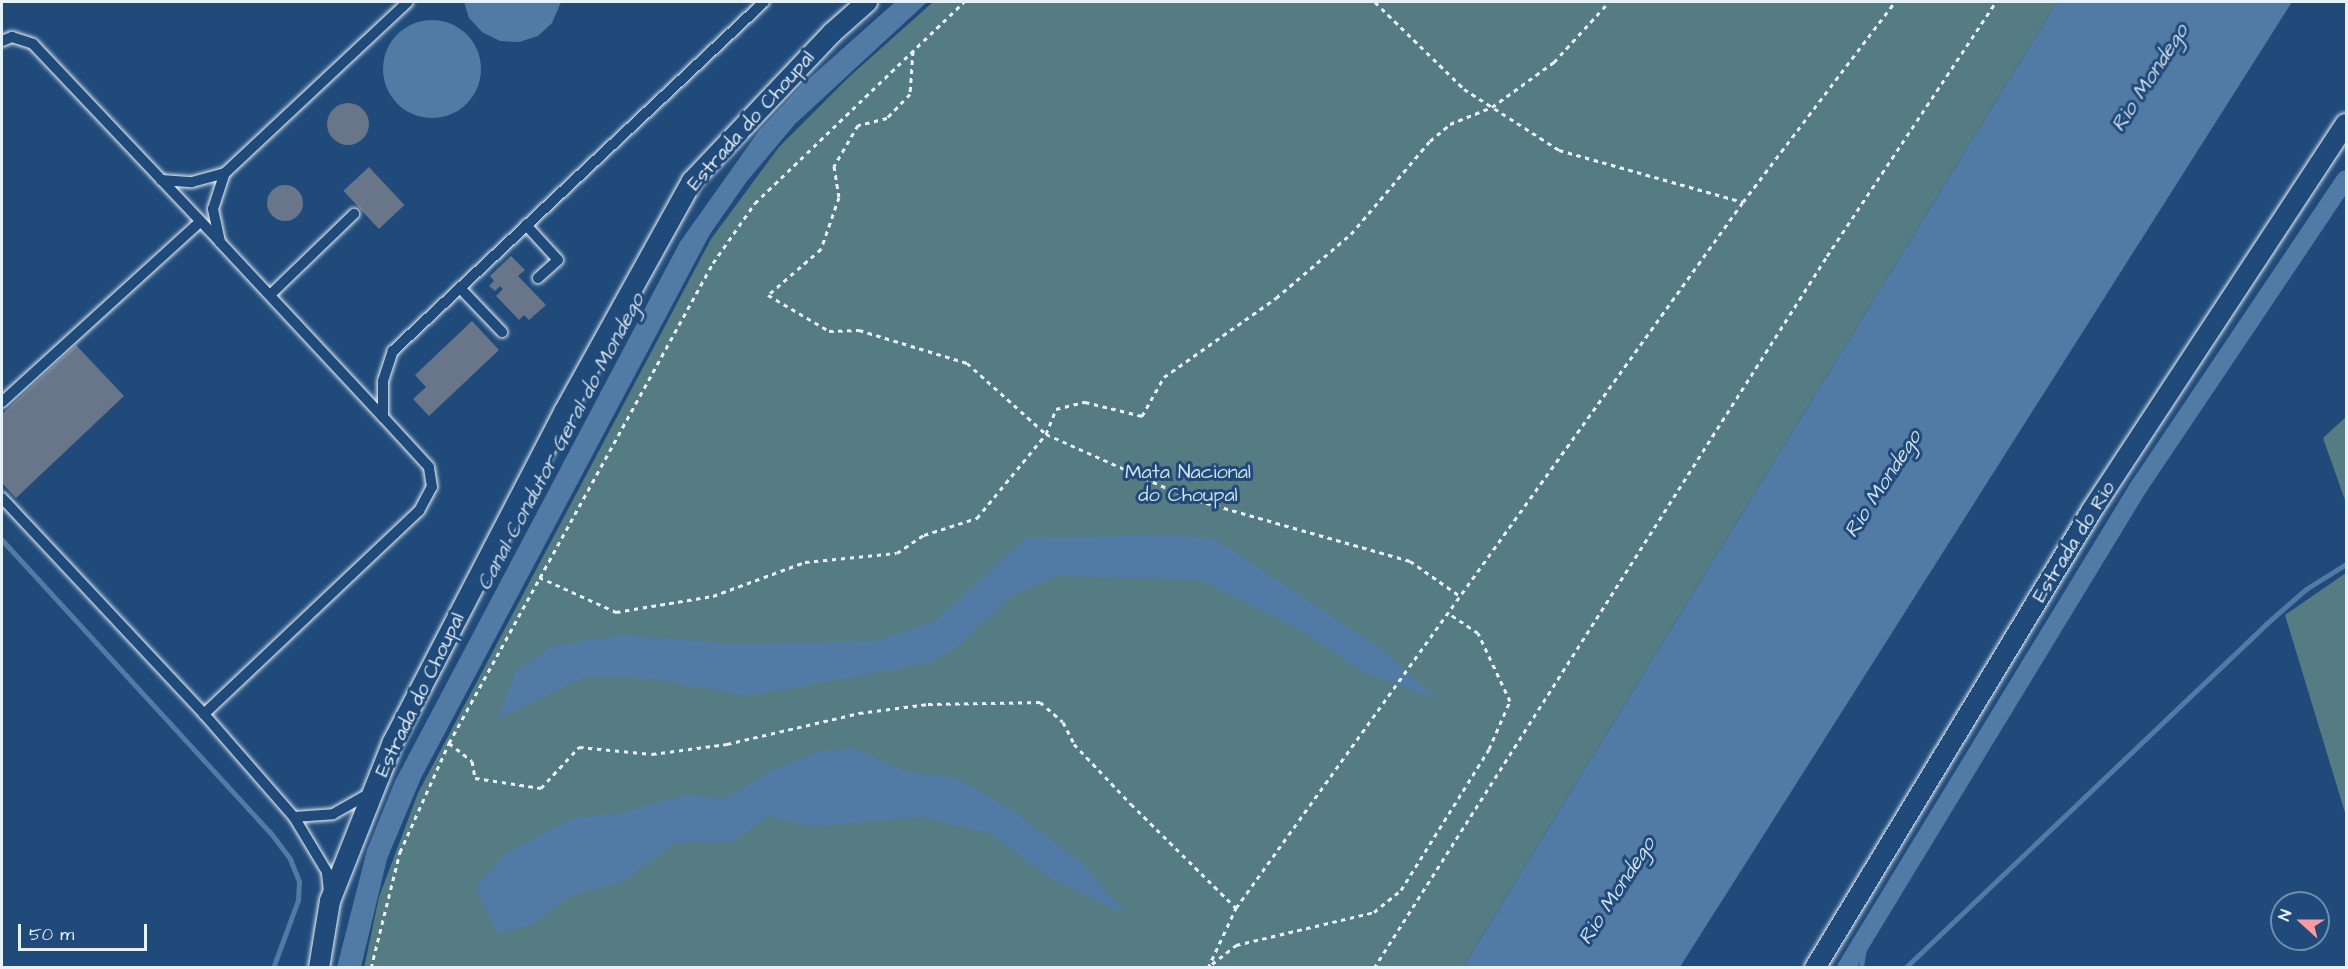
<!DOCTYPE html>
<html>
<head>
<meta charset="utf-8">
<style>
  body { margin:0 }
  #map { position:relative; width:2348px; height:969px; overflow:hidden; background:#1f4a7a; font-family:"Architects Daughter",sans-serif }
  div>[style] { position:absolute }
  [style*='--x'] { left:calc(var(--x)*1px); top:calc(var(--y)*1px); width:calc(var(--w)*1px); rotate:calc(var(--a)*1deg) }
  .green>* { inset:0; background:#557c83 }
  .water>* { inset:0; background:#517aa5 }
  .round { border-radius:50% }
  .stream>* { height:5px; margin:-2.5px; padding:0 2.5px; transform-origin:2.5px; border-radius:2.5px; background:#517aa5 }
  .canal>* { height:18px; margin:-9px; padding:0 9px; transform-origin:9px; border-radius:9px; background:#517aa5 }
  .building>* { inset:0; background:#697588; transform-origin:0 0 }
  .path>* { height:3px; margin-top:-1.5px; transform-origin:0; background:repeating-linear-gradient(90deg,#e8f1f8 0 4.5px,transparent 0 9px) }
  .roads { filter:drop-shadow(0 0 2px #e8f1f8) drop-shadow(0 0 2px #e8f1f8) }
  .lane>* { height:10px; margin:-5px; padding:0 5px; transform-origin:5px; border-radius:5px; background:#1f4a7a }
  .street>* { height:20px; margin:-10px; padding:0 10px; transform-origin:10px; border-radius:10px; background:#1f4a7a }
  span { translate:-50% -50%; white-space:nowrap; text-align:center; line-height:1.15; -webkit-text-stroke:6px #1f4a7a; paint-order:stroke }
  .street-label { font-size:20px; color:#e8f1f8 }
  .park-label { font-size:20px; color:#d2dfe6 }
  .water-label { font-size:21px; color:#d1dfec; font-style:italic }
  .frame { position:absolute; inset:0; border:3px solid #e8f1f8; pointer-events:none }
  .north { position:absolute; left:2270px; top:891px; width:60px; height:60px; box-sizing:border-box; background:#1f4a7a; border:2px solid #6f8dac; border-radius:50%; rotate:291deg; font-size:16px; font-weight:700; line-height:24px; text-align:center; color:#e8f1f8 }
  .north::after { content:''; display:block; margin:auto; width:21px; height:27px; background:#ff9aa2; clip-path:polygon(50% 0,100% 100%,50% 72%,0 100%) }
  .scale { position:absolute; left:18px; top:924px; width:129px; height:27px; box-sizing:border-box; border:3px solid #e8f1f8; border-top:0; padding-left:8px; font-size:18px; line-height:21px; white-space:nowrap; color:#e8f1f8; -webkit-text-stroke:4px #1f4a7a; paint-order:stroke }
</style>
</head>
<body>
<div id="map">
  <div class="green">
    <i style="clip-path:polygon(933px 2px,2057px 2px,1463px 967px,364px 968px,379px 897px,418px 793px,711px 239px,779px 147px,849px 77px)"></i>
    <i style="clip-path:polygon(2346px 417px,2346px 503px,2323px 438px)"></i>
    <i style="clip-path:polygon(2346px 573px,2346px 816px,2285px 615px)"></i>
  </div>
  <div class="water">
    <i style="clip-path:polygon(464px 2px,561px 2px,552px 23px,538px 36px,519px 42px,500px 41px,482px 32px,469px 18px)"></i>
    <i style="clip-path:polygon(895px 2px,927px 2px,795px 124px,747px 181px,710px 234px,421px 778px,387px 859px,361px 967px,337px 967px,367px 850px,395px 781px,680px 242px,758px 132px,803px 84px)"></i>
    <i style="clip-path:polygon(2057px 2px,2292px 2px,1680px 967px,1463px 967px)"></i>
    <i class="round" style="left:383px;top:20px;width:98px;height:98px"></i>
    <i style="clip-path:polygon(1184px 535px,1216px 540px,1382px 649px,1439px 700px,1365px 673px,1297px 628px,1201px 580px,1057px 576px,1013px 595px,960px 645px,930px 663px,748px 696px,646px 678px,584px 677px,497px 720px,515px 672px,552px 646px,622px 635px,735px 644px,876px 641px,935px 621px,1025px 538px)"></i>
    <i style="clip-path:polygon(854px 748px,904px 771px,958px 779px,1012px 810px,1080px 861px,1127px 915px,1048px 877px,990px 833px,919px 817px,809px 827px,769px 816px,731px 843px,677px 842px,624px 881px,570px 896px,531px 925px,497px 933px,475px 888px,505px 854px,571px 819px,621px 813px,686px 795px,726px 798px,771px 771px,818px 752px)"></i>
  </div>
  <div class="stream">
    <i style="--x:2;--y:540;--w:396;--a:47.5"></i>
    <i style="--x:270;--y:832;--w:34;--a:53"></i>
    <i style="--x:290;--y:859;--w:24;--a:68"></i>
    <i style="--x:299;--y:881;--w:19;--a:93"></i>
    <i style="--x:298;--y:900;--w:72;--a:110.2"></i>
    <i style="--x:1861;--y:968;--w:34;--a:-82"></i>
    <i style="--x:1905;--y:968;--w:499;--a:-43.6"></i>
    <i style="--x:2266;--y:624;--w:53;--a:-41.2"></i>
    <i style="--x:2306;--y:589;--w:47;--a:-32"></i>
  </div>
  <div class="canal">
    <i style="--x:1846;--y:968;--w:562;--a:-58.69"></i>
    <i style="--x:2138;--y:488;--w:372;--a:-56.1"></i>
  </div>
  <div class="building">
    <i class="round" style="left:327px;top:103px;width:42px;height:42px"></i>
    <i style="left:369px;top:167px;width:52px;height:35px;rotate:47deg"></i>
    <i class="round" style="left:267px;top:185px;width:36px;height:36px"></i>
    <i style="clip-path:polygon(511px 256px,525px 270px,518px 276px,546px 305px,529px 320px,524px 315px,519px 320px,496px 296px,503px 289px,500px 286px,495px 291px,489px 286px,494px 281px,490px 276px)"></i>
    <i style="clip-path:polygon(472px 321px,499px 350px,429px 416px,413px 399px,426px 387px,415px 375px)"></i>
    <i style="clip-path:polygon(76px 345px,124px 396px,16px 498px,2px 483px,2px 414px)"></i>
  </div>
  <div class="path">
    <i style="--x:1375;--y:2;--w:124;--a:44.3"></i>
    <i style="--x:1464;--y:89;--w:113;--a:32.7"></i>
    <i style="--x:1559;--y:150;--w:191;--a:15.8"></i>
    <i style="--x:913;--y:51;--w:43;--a:94"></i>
    <i style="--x:910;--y:94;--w:33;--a:134"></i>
    <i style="--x:887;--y:118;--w:30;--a:166"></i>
    <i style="--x:858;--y:125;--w:48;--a:120.3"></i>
    <i style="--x:834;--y:166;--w:31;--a:81"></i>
    <i style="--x:839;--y:197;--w:55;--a:109.1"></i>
    <i style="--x:821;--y:249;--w:70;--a:139"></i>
    <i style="--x:768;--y:295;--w:71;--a:30.5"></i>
    <i style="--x:829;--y:331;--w:30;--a:-2"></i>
    <i style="--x:859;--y:330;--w:113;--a:17"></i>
    <i style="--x:967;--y:363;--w:106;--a:41.9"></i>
    <i style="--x:1046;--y:434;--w:157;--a:24.1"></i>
    <i style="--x:1189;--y:498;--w:230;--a:15.9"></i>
    <i style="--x:1410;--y:561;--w:61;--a:35"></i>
    <i style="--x:539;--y:577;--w:85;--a:24.4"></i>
    <i style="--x:616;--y:612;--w:98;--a:-9.4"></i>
    <i style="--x:713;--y:596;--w:98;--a:-20.3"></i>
    <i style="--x:805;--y:562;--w:92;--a:-5.6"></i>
    <i style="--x:897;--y:553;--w:32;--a:-34"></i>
    <i style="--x:924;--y:535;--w:56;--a:-17.8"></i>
    <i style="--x:977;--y:518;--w:109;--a:-50.6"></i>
    <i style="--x:1046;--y:434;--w:27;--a:-68"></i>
    <i style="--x:1056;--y:409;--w:30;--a:-14"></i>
    <i style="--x:1085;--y:402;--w:59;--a:13.8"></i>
    <i style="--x:1142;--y:416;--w:45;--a:-60.6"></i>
    <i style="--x:1164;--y:377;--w:137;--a:-35.2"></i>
    <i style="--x:1276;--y:298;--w:99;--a:-40.5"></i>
    <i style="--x:1351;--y:234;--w:122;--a:-49.7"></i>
    <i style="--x:1430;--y:141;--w:26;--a:-40"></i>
    <i style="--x:1450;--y:124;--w:45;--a:-22"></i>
    <i style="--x:1492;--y:107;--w:77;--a:-36"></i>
    <i style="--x:1554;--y:62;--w:81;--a:-47.5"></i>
    <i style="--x:449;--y:743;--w:29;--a:38"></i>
    <i style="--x:472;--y:761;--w:17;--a:80"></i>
    <i style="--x:475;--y:778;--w:67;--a:8.6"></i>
    <i style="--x:541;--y:788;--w:56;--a:-47.2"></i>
    <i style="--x:579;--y:747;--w:73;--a:5.5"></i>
    <i style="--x:652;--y:754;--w:76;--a:-7.6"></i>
    <i style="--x:727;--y:744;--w:136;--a:-13.2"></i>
    <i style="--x:859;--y:713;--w:70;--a:-7.4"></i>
    <i style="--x:928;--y:704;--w:112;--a:-1"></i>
    <i style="--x:1040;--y:702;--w:30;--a:41"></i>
    <i style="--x:1063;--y:722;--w:25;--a:63"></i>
    <i style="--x:1074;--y:744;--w:83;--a:46.5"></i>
    <i style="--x:1131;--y:804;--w:148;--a:44.7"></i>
    <i style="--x:1212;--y:964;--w:31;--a:-38"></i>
    <i style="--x:1236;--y:945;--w:142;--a:-13.4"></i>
    <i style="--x:1374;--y:912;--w:35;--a:-39"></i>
    <i style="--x:1401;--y:890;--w:166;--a:-58"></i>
    <i style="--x:1489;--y:749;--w:52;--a:-66.4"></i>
    <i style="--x:1510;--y:701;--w:75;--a:-115.2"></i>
    <i style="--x:1478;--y:633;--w:36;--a:-146"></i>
    <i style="--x:371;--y:968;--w:120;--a:-76"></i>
    <i style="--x:400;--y:852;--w:120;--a:-65.8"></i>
    <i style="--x:449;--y:743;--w:548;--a:-61.19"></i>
    <i style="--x:713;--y:263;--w:73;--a:-55"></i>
    <i style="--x:755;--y:203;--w:290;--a:-43.9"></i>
    <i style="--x:1208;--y:968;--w:66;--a:-65"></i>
    <i style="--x:1236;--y:908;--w:869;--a:-54.32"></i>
    <i style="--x:1743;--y:202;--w:251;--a:-52.8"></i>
    <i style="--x:1374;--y:968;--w:844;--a:-57.53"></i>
    <i style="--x:1827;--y:256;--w:305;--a:-56.4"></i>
  </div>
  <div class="roads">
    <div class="lane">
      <i style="--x:2;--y:41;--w:11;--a:-22"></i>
      <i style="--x:12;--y:37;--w:22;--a:18"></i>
      <i style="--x:33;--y:44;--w:272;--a:46.6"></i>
      <i style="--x:161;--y:180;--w:31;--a:4"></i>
      <i style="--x:192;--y:182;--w:34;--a:-15"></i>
      <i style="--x:526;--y:225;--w:47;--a:47.6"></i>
      <i style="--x:558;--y:260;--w:27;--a:138"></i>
      <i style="--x:460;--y:288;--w:61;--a:46.3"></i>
      <i style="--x:270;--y:295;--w:117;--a:-44"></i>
      <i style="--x:2;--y:402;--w:266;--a:-42.3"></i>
      <i style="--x:383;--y:417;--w:239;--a:-133"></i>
      <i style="--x:220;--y:242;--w:34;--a:-102"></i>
      <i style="--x:213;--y:209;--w:38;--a:-72"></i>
      <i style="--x:225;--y:173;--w:250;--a:-43.1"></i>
      <i style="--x:2;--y:498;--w:296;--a:46.9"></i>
      <i style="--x:204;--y:714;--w:137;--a:48.9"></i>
      <i style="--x:204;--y:714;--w:296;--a:-43.4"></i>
      <i style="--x:419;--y:511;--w:27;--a:-62"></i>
      <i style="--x:432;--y:487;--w:20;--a:-99"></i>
      <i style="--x:429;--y:467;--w:68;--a:-132.6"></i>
      <i style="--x:383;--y:417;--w:36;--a:-90"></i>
      <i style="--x:383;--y:381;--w:32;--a:-72"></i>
      <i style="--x:393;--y:351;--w:509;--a:-43.25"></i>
      <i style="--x:329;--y:892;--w:20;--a:-96"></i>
      <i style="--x:327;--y:872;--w:64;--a:-121"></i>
      <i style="--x:294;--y:817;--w:39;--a:-4"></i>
      <i style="--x:333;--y:814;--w:45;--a:-29.4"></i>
    </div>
    <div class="street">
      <i style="--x:319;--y:968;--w:68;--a:-80.7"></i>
      <i style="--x:330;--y:901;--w:171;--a:-68.4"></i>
      <i style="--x:393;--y:742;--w:372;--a:-62.6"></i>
      <i style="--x:564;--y:412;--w:264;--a:-61"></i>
      <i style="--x:692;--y:181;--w:204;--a:-46.6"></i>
      <i style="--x:832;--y:33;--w:47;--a:-41.5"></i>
      <i style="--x:1815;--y:968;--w:535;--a:-58.83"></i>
      <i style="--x:2092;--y:510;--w:462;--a:-56.7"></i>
    </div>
  </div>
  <div class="street-label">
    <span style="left:751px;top:121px;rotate:-48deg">Estrada do Choupal</span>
    <span style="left:2074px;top:542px;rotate:-58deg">Estrada do Rio</span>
    <span style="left:420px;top:695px;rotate:-64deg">Estrada do Choupal</span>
  </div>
  <div class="park-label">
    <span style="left:1188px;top:484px">Mata Nacional<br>do Choupal</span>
  </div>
  <div class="water-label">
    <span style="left:2150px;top:78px;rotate:-57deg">Rio Mondego</span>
    <span style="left:561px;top:442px;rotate:-62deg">Canal Condutor Geral do Mondego</span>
    <span style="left:1883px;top:484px;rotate:-57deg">Rio Mondego</span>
    <span style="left:1617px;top:891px;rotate:-57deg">Rio Mondego</span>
  </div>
  <div class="frame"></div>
  <div class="north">N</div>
  <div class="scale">50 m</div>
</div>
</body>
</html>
